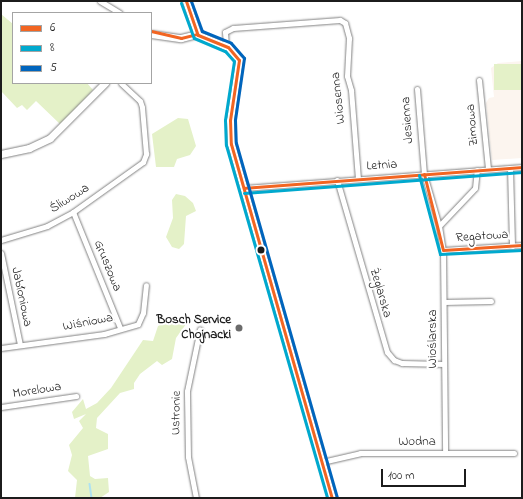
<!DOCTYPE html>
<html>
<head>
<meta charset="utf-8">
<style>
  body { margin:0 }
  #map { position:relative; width:523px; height:499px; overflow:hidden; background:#fff; font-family:"Indie Flower",sans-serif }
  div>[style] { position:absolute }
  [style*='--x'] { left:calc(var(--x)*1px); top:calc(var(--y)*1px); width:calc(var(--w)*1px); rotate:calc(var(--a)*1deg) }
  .built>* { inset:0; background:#fcf5ef }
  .green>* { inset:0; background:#e4f1c8; transform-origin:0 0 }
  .stream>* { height:1.5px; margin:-0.75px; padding:0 0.75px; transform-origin:0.75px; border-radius:0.75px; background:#aee2f2 }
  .roads { filter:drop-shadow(0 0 1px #828282) drop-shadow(0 0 1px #828282) }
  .street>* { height:5px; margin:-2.5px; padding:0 2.5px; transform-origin:2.5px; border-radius:2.5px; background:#fff }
  .secondary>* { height:7px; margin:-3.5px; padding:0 3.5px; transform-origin:3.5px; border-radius:3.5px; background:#fff }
  .bus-1>* { height:3px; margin:-1.5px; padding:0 1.5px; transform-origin:1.5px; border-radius:1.5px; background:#f26522 }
  .bus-2>* { height:3px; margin:-1.5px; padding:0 1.5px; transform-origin:1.5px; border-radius:1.5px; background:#00a9ce }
  .bus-3>* { height:3px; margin:-1.5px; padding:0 1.5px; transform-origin:1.5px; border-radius:1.5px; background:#0065bd }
  .dots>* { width:11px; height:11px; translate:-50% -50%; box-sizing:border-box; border:2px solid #fff; border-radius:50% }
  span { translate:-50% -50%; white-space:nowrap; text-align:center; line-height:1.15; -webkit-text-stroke:4px #fff; paint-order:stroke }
  .street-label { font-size:13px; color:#1c1c1c }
  .poi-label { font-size:13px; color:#1c1c1c; font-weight:700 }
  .right { translate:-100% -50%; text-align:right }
  .frame { position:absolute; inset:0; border:2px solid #1c1c1c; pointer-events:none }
  .legend { position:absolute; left:12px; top:12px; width:140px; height:72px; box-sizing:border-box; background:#fff; border:1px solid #a4a4a4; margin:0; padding:5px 7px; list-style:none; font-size:12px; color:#1c1c1c }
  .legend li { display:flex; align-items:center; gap:8px; height:20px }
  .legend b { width:20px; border:1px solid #a4a4a4 }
  .scale { position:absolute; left:381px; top:469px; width:85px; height:18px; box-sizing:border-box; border:2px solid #1c1c1c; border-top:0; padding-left:5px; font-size:12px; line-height:14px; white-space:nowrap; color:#1c1c1c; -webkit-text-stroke:3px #fff; paint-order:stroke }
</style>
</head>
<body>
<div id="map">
  <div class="built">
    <i style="clip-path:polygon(522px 61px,522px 158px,492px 160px,486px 103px,489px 98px,494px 97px,491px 68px,498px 63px)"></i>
  </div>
  <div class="green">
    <i style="clip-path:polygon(1px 14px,13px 24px,13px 83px,87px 83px,93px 90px,61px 125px,36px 101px,27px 110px,22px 105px,17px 108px,1px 91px)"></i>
    <i style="left:522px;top:64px;width:26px;height:28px;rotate:90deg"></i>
    <i style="clip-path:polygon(178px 118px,188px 119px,196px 146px,190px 155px,177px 159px,174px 167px,156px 167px,152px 134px)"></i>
    <i style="clip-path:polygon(176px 194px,185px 196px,193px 203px,196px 211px,186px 216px,184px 244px,179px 249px,172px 247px,166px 237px,173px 218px,172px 200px)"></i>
    <i style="clip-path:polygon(189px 320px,176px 338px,172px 359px,162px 365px,157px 361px,140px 374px,134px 383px,134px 389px,120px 393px,97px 418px,96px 428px,108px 434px,108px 449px,88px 456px,90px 476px,95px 479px,108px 478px,109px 492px,100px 498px,75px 498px,77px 480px,68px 471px,72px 455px,69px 445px,83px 428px,79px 421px,86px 414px,74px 419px,72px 412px,83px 399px,86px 409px,97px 403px,111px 388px,143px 340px,153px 341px,158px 326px,167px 321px)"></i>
  </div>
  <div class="stream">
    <i style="--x:90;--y:484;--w:14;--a:82"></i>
  </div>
  <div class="roads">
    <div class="street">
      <i style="--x:100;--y:1;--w:23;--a:31"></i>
      <i style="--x:226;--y:46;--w:14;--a:-94"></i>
      <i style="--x:225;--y:32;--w:9;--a:-27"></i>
      <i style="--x:233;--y:28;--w:107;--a:-4.3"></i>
      <i style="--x:340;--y:20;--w:6;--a:31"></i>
      <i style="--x:345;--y:23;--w:16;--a:75"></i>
      <i style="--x:349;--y:38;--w:38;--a:93"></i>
      <i style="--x:347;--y:76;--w:15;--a:74"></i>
      <i style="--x:351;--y:90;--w:88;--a:85.5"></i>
      <i style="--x:479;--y:80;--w:89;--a:84.2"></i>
      <i style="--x:417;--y:89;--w:85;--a:85.3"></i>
      <i style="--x:424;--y:174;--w:54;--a:73.9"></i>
      <i style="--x:439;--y:226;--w:24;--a:81"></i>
      <i style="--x:443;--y:250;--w:202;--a:89.4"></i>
      <i style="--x:510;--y:168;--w:78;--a:88.5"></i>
      <i style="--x:337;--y:180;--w:179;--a:73.8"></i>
      <i style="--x:387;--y:352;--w:11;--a:49"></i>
      <i style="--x:394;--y:360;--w:9;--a:21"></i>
      <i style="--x:402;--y:363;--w:42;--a:1.4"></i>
      <i style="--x:244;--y:188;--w:279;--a:-4.3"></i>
      <i style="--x:73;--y:212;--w:125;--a:67.9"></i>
      <i style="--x:439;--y:226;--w:52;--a:-46.5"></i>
      <i style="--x:475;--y:188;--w:18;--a:-84"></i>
      <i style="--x:1;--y:240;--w:48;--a:-16.9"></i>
      <i style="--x:47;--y:226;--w:30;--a:-28"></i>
      <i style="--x:73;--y:212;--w:86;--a:-35.5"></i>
      <i style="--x:143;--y:162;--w:9;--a:-69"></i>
      <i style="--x:146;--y:154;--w:47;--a:-94.9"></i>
      <i style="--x:142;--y:107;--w:6;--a:-108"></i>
      <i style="--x:140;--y:101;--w:26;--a:-137"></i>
      <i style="--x:443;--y:250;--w:79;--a:-3.6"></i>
      <i style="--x:1;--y:253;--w:94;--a:78.3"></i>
      <i style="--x:444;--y:302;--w:47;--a:-1.2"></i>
      <i style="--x:1;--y:348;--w:104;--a:-7.7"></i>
      <i style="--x:104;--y:334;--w:35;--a:-16"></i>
      <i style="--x:138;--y:324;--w:12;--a:-66"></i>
      <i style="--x:143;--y:313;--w:28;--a:-84"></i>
      <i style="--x:1;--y:407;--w:76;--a:-8.3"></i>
      <i style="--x:322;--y:462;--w:39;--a:-13"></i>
      <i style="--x:360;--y:453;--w:154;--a:0"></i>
      <i style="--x:196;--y:498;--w:42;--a:-101"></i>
      <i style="--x:188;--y:457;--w:66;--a:-90.9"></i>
      <i style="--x:187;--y:391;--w:63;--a:-78.2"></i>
    </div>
    <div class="secondary">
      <i style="--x:186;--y:1;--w:36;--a:71"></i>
      <i style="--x:198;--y:35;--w:32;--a:22"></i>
      <i style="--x:228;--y:47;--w:17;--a:50"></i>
      <i style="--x:239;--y:60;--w:61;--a:98.5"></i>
      <i style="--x:230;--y:120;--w:24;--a:88"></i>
      <i style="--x:231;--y:144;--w:368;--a:74.1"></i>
      <i style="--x:151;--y:34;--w:30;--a:8"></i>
      <i style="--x:181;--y:38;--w:16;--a:-14"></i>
      <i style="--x:1;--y:154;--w:29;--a:-12"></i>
      <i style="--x:29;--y:148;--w:23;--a:-25"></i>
      <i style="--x:50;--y:138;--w:78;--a:-45"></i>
    </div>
  </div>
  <div class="bus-1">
    <i style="--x:186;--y:1;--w:36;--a:71"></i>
    <i style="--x:198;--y:35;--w:32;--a:22"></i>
    <i style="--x:228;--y:47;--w:17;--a:50"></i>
    <i style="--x:239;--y:60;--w:61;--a:98.5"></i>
    <i style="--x:230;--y:120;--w:24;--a:88"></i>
    <i style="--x:231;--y:144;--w:368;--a:74.1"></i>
    <i style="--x:151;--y:31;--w:31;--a:13"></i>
    <i style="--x:181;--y:38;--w:16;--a:-14"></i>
    <i style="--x:424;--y:174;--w:78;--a:76"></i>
    <i style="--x:244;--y:188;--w:279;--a:-4.3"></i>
    <i style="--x:443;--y:250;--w:79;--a:-3.6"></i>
  </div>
  <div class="bus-2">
    <i style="--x:181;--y:3;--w:37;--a:70"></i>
    <i style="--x:194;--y:38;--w:34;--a:23"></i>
    <i style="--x:225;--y:51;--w:13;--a:48"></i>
    <i style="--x:234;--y:61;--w:60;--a:98.7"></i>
    <i style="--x:225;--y:120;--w:25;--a:88"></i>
    <i style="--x:226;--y:145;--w:367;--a:74"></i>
    <i style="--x:419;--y:175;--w:82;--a:75.1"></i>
    <i style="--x:440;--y:254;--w:82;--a:-2.8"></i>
    <i style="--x:244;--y:193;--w:279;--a:-4.3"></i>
  </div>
  <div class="bus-3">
    <i style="--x:191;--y:1;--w:32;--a:70"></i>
    <i style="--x:202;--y:31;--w:31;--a:22"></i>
    <i style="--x:231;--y:43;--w:20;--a:49"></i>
    <i style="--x:244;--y:58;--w:63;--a:98.3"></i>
    <i style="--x:235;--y:120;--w:23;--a:88"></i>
    <i style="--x:236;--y:143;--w:368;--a:74.1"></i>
  </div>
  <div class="dots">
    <i style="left:261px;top:250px;background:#1c1c1c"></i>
    <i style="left:239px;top:328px;background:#6b6b6b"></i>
  </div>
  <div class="street-label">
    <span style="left:339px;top:98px;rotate:-96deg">Wiosenna</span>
    <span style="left:408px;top:120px;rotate:-94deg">Jesienna</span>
    <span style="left:473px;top:125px;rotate:-95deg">Zimowa</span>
    <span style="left:382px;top:166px;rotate:-4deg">Letnia</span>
    <span style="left:70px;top:199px;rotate:-32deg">Śliwowa</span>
    <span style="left:482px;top:237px;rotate:-4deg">Regatowa</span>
    <span style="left:107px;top:266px;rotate:68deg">Gruszowa</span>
    <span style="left:380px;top:293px;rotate:74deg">Żeglarska</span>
    <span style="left:21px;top:297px;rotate:78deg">Jabłoniowa</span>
    <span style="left:88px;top:323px;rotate:-11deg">Wiśniowa</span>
    <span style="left:433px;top:339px;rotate:-90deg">Wioślarska</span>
    <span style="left:37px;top:391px;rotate:-9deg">Morelowa</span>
    <span style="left:177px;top:413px;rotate:-89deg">Ustronie</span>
    <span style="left:417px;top:442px">Wodna</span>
  </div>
  <div class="poi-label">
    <span class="right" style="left:231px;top:328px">Bosch Service<br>Chojnacki</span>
  </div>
  <div class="frame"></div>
  <ul class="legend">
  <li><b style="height:5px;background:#f26522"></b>6</li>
  <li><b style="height:5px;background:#00a9ce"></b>8</li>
  <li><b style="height:5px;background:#0065bd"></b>5</li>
  </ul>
  <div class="scale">100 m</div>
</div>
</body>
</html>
